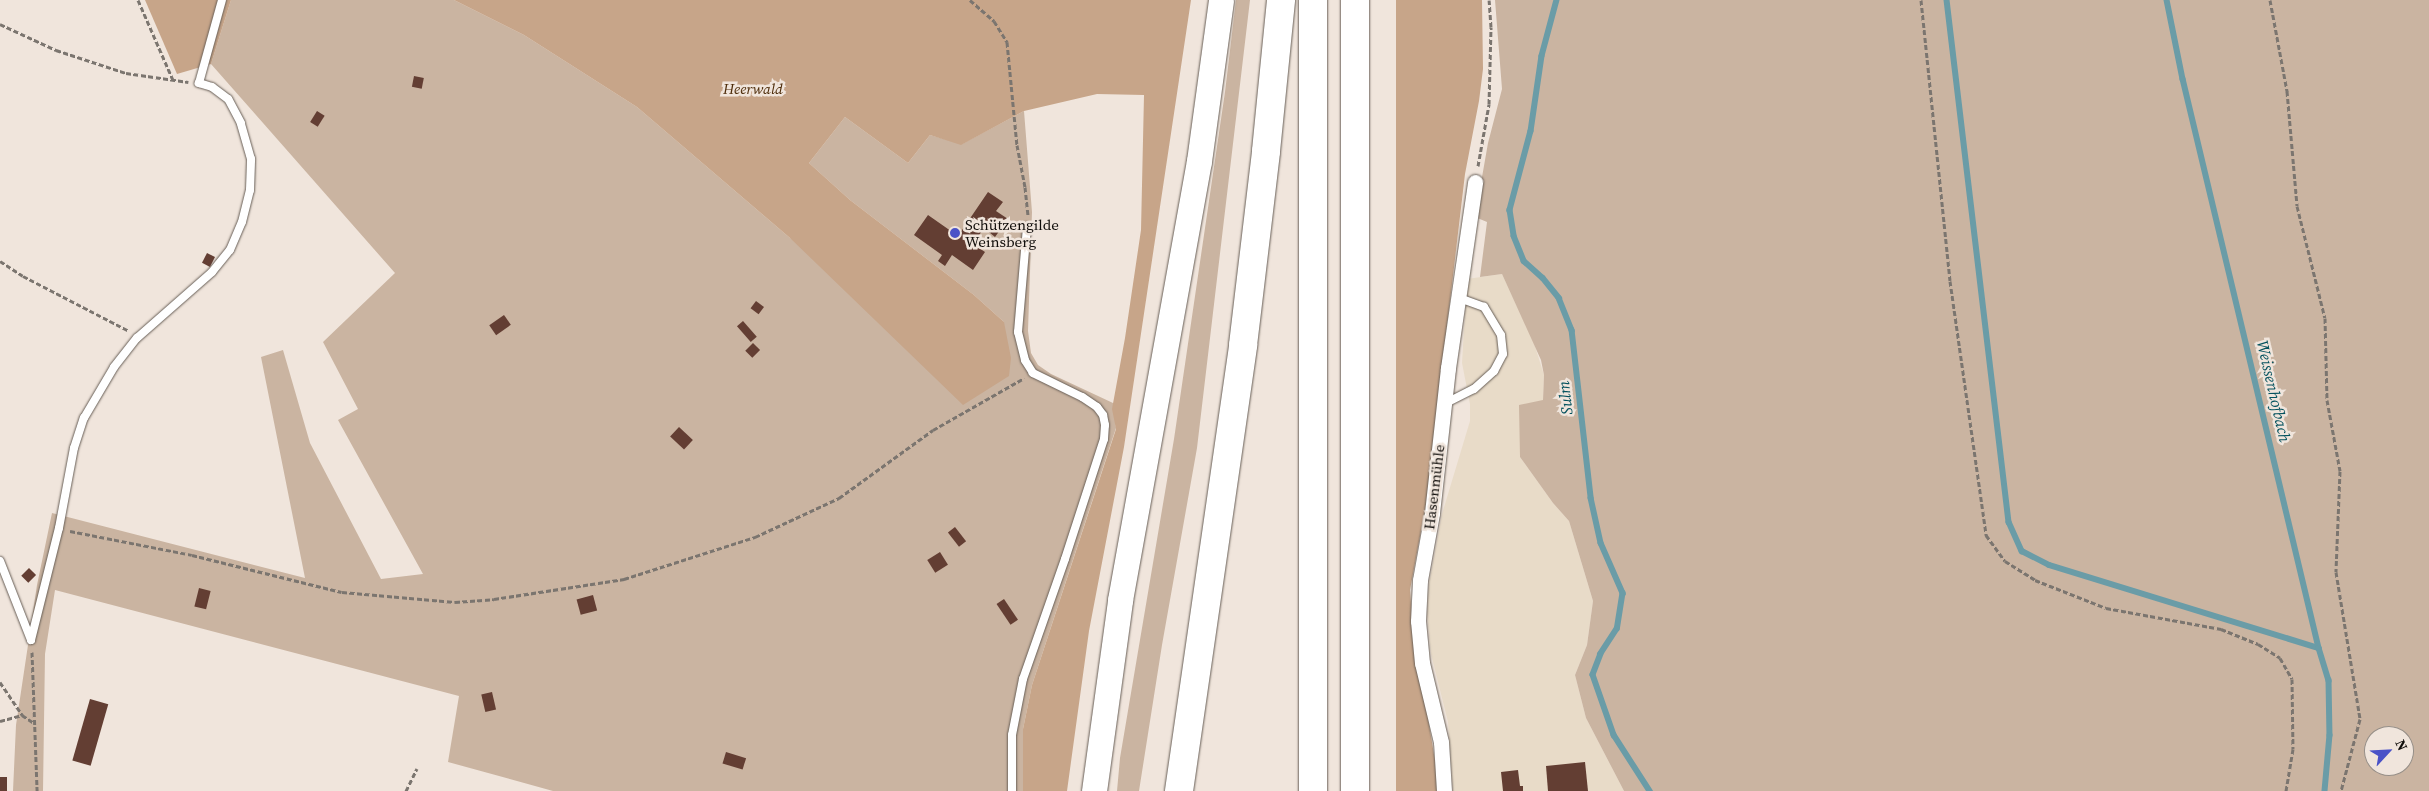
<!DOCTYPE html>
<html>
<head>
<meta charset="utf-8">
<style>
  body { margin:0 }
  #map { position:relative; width:2429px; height:791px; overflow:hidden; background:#f0e5dc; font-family:"Source Serif 4",serif }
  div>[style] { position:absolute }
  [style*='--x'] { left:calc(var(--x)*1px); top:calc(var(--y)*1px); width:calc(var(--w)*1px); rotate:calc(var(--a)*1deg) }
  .industrial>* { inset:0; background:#e8dbc8 }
  .green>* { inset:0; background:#cab4a1 }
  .forest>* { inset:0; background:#c7a589 }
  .stream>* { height:5.5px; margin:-2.75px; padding:0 2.75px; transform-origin:2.75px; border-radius:2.75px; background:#6a9ca7 }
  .building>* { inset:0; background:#633e33; transform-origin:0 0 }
  .path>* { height:3px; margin-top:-1.5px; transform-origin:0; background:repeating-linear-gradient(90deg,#7b756f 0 5px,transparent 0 7.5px) }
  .roads { filter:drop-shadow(0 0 1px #675e56) drop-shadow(0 0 1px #675e56) }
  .service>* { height:8px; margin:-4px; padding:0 4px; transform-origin:4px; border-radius:4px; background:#fff }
  .minor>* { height:15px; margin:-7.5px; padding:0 7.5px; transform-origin:7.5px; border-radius:7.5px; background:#fff }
  .primary>* { height:25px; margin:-12.5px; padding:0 12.5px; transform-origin:12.5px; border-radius:12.5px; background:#fff }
  .motorway>* { height:28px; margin:-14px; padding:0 14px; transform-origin:14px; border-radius:14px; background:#fff }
  .dots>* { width:14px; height:14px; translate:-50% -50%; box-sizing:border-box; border:2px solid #f0e5dc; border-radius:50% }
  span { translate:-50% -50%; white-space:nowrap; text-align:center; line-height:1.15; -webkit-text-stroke:5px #f0e5dc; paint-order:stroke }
  .park-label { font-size:15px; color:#4d2b08; font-style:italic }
  .poi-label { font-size:15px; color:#100d0a }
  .left { translate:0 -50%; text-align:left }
  .street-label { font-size:15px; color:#100d0a }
  .water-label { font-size:16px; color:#05525e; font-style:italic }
  .north { position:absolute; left:2364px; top:726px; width:50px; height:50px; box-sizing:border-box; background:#f0e5dc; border:1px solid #968f88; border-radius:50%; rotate:65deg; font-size:14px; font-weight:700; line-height:20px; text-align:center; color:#100d0a }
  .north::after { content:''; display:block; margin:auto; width:18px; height:22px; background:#4a52c7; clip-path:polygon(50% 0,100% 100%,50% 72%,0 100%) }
</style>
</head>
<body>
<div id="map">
  <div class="industrial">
    <i style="clip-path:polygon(1502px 274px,1534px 343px,1544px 375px,1543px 400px,1520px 457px,1553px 503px,1569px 521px,1593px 601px,1587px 645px,1575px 675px,1586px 718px,1624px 791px,1453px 791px,1448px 722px,1431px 654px,1427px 613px,1429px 584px,1442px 514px,1470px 421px,1470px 404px,1462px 363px,1467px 279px)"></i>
  </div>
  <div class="green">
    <i style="clip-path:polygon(231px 0,454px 0,524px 35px,637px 107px,790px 238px,1004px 322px,974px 295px,850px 200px,809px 163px,845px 117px,908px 163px,930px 135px,962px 144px,1024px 111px,1032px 212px,1028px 331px,1031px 353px,1038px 365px,1051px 374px,1113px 403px,1116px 428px,1032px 685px,1023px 729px,1023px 791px,553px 791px,448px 762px,459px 696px,55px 590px,45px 654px,43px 791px,13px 791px,16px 725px,37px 585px,52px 513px,305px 578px,261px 357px,283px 350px,310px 443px,381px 579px,423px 574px,338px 420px,358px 409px,323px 342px,395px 273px,211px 64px)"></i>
    <i style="clip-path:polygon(1236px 0,1250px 0,1197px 448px,1162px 645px,1139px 791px,1117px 791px,1120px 758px,1174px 439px,1225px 92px)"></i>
    <i style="clip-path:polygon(evenodd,1495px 0,2429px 0,2429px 791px,1624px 791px,1586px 718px,1575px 675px,1587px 645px,1593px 601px,1569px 521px,1553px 503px,1520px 457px,1519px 405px,1543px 400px,1544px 375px,1541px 360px,1502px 274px,1480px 277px,1487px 222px,1475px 217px,1488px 143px,1502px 89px,1495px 0,2374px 736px,2404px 736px,2404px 766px,2374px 766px,2374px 736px)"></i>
  </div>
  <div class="forest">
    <i style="clip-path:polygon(145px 0,231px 0,211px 64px,177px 74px)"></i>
    <i style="clip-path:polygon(454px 0,1191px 0,1124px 447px,1089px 631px,1067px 791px,1023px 791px,1023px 729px,1032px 685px,1116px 429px,1112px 409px,1125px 338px,1141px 230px,1144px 95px,1097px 94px,1024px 111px,961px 145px,930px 135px,908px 163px,845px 117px,809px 163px,850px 200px,974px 295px,1004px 322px,1011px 358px,1009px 376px,963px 405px,790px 238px,637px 107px,524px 35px)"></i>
    <i style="clip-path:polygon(1396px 0,1482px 0,1483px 69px,1479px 101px,1465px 174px,1426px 504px,1410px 590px,1413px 627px,1440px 791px,1396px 791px)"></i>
  </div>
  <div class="stream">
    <i style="--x:1557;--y:0;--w:58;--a:105"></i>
    <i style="--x:1542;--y:56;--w:76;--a:98.3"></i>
    <i style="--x:1531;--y:131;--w:82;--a:104.9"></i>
    <i style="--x:1510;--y:210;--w:26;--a:81"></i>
    <i style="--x:1514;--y:236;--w:27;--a:68"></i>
    <i style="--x:1524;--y:261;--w:25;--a:42"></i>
    <i style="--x:1543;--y:278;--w:26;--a:51"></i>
    <i style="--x:1559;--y:298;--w:35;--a:68"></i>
    <i style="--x:1572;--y:330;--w:169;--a:83.5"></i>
    <i style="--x:1591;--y:498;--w:46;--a:77.5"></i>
    <i style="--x:1601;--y:543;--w:55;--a:66.3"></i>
    <i style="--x:1623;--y:593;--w:36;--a:99"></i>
    <i style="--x:1617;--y:629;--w:30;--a:123"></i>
    <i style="--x:1601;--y:654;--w:22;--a:111"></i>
    <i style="--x:1593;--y:675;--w:64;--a:70.7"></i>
    <i style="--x:1614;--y:735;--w:67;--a:57.3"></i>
    <i style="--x:1947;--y:0;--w:526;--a:83.23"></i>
    <i style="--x:2009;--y:522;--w:32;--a:66"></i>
    <i style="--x:2022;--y:551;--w:30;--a:27"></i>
    <i style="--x:2049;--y:565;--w:282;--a:17.1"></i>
    <i style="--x:2167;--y:0;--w:81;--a:78.6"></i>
    <i style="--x:2183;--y:79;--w:585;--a:76.56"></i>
    <i style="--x:2319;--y:648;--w:34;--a:73"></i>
    <i style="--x:2329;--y:680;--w:55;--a:89"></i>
    <i style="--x:2330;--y:735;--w:56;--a:95.1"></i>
  </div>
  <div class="building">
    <i style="left:414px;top:76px;width:10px;height:11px;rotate:11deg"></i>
    <i style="left:317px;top:111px;width:9px;height:13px;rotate:32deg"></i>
    <i style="clip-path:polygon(988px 192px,1003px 202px,996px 211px,1008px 219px,995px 237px,984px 228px,973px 244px,985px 252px,973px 270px,952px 255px,945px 266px,938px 261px,942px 255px,914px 235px,928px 215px,958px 236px)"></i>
    <i style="left:207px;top:253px;width:9px;height:11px;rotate:27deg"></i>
    <i style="left:756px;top:301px;width:10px;height:9px;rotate:37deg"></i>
    <i style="left:504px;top:315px;width:12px;height:18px;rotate:55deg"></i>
    <i style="left:743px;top:321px;width:21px;height:8px;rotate:49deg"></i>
    <i style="left:753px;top:343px;width:10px;height:11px;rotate:45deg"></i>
    <i style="left:679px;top:427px;width:19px;height:13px;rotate:43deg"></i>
    <i style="left:955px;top:527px;width:18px;height:9px;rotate:52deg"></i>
    <i style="left:940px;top:552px;width:15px;height:15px;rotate:58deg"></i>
    <i style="left:29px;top:568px;width:10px;height:11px;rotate:45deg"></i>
    <i style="left:199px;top:588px;width:12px;height:19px;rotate:14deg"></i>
    <i style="left:593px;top:595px;width:16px;height:17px;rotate:75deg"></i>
    <i style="left:1004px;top:599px;width:25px;height:9px;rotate:56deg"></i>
    <i style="left:492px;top:692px;width:18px;height:11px;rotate:77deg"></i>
    <i style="left:90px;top:699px;width:19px;height:64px;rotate:16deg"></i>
    <i style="left:726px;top:752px;width:21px;height:12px;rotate:17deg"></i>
    <i style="clip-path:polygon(1585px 762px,1588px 791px,1548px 791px,1546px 766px)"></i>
    <i style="clip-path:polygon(1518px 770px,1520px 786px,1523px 786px,1523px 791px,1503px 791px,1501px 772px)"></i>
    <i style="left:0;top:777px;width:7px;height:14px"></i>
  </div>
  <div class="path">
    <i style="--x:138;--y:0;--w:87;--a:66.4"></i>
    <i style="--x:970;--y:0;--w:32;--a:41"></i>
    <i style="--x:994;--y:21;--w:25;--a:58"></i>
    <i style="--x:1007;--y:42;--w:103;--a:84.5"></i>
    <i style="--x:1017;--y:145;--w:43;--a:79.2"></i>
    <i style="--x:1025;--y:187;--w:29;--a:84"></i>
    <i style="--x:1921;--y:0;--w:282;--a:84.1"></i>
    <i style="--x:1950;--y:281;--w:257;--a:81.9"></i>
    <i style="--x:1986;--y:535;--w:32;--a:54"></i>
    <i style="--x:2005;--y:561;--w:36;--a:32"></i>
    <i style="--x:2035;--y:580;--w:76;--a:21.5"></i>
    <i style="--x:2106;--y:608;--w:117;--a:10.3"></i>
    <i style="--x:2221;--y:629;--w:40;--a:22"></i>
    <i style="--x:2258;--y:644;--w:26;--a:32"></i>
    <i style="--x:2280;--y:658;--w:24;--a:60"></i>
    <i style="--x:2292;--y:679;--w:70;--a:89.2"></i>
    <i style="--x:2293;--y:749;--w:43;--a:99.5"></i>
    <i style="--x:2270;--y:0;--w:93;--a:79.4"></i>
    <i style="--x:2287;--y:91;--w:115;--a:85"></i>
    <i style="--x:2297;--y:206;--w:115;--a:76"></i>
    <i style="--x:2325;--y:318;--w:82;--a:88.6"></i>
    <i style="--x:2327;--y:400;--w:72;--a:79.6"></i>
    <i style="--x:2340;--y:471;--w:101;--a:92.3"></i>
    <i style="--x:2336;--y:572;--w:149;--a:80.7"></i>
    <i style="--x:2360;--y:719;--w:74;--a:104.8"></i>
    <i style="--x:0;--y:24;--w:62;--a:24.9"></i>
    <i style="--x:56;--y:50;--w:74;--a:18.2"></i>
    <i style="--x:126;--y:73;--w:63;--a:8.3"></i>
    <i style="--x:1478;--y:166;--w:63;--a:-79.9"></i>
    <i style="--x:1489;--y:104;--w:77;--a:-88.5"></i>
    <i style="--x:1491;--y:27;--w:27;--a:-94"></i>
    <i style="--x:0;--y:261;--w:27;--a:33"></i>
    <i style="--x:23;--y:276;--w:119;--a:27.4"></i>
    <i style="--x:70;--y:531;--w:124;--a:11.1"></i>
    <i style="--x:192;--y:555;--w:154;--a:13.9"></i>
    <i style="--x:342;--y:592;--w:113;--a:5.1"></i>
    <i style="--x:455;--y:602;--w:39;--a:-4"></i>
    <i style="--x:494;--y:599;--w:132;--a:-8.7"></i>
    <i style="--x:624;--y:579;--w:138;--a:-17.8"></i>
    <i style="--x:755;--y:537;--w:93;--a:-24.9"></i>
    <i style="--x:839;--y:498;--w:116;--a:-35.9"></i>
    <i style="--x:933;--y:430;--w:105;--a:-29.7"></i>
    <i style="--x:32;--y:652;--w:139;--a:87.9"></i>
    <i style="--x:0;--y:682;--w:40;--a:56"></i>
    <i style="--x:22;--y:715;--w:14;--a:34"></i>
    <i style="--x:0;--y:721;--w:23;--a:-15"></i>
    <i style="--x:406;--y:791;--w:25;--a:-64"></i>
  </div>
  <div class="roads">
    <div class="service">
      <i style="--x:1444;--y:404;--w:34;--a:-27"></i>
      <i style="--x:1474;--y:389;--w:27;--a:-42"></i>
      <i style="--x:1494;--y:371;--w:19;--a:-62"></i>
      <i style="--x:1503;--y:354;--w:19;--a:-96"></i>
      <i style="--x:1501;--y:335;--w:33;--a:-121"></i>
      <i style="--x:1484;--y:307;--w:27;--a:-160"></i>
      <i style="--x:0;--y:561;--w:85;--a:68.6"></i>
      <i style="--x:31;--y:640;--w:115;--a:-76"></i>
      <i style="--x:59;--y:528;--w:81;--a:-79.4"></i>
      <i style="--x:74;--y:448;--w:32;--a:-72"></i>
      <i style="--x:84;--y:418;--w:59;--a:-59.5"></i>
      <i style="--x:114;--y:367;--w:37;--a:-52"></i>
      <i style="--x:137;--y:338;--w:100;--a:-41.3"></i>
      <i style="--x:212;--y:272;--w:28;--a:-51"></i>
      <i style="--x:230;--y:250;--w:30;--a:-67"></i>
      <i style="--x:242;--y:222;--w:33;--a:-76"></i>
      <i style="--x:250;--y:190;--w:31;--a:-88"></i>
      <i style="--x:251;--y:159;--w:37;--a:-106"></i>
      <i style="--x:241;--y:123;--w:27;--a:-118"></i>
      <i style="--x:228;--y:99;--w:20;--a:-143"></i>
      <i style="--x:212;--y:87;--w:14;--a:-163"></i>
      <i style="--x:199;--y:83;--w:86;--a:-74.5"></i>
      <i style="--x:1012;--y:791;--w:56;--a:-90"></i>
      <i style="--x:1012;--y:735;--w:57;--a:-78.9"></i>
      <i style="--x:1023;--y:679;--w:127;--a:-70.7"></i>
      <i style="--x:1065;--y:559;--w:126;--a:-72"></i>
      <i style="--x:1104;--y:439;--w:14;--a:-86"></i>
      <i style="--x:1105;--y:425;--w:10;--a:-101"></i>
      <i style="--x:1103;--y:415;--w:10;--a:-127"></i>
      <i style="--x:1097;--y:407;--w:18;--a:-146"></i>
      <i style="--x:1082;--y:397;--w:55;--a:-153.9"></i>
      <i style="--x:1033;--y:373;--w:15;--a:-122"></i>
      <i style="--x:1025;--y:360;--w:29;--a:-104"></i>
      <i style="--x:1018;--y:332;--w:106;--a:-85.1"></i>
    </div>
    <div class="minor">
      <i style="--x:1444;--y:791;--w:49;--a:-93.5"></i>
      <i style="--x:1441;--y:742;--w:81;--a:-103.5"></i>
      <i style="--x:1422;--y:663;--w:42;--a:-95.4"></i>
      <i style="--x:1418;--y:621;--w:41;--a:-87.2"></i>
      <i style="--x:1420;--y:580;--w:68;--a:-79.8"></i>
      <i style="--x:1432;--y:513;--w:146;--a:-83.7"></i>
      <i style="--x:1448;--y:368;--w:188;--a:-81.7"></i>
    </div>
    <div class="primary">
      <i style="--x:1094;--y:791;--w:193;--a:-82.2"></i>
      <i style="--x:1120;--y:600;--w:446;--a:-79.8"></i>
      <i style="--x:1199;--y:161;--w:162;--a:-82.2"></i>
    </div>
    <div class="motorway">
      <i style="--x:1313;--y:0;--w:791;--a:90"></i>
      <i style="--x:1355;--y:0;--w:791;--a:90"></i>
      <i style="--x:1179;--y:791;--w:451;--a:-81.8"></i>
      <i style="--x:1243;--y:345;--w:195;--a:-83.2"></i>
      <i style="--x:1266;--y:151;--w:152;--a:-84.3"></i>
    </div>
  </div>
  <div class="dots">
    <i style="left:955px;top:233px;background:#4a52c7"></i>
  </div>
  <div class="park-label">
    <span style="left:753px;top:89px">Heerwald</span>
  </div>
  <div class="poi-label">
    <span class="left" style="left:965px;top:233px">Schützengilde<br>Weinsberg</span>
  </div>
  <div class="street-label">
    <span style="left:1434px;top:487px;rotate:-83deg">Hasenmühle</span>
  </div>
  <div class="water-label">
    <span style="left:2274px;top:391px;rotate:77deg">Weissenhofbach</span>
    <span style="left:1565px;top:398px;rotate:-96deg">Sulm</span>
  </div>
  <div class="north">N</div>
</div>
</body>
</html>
